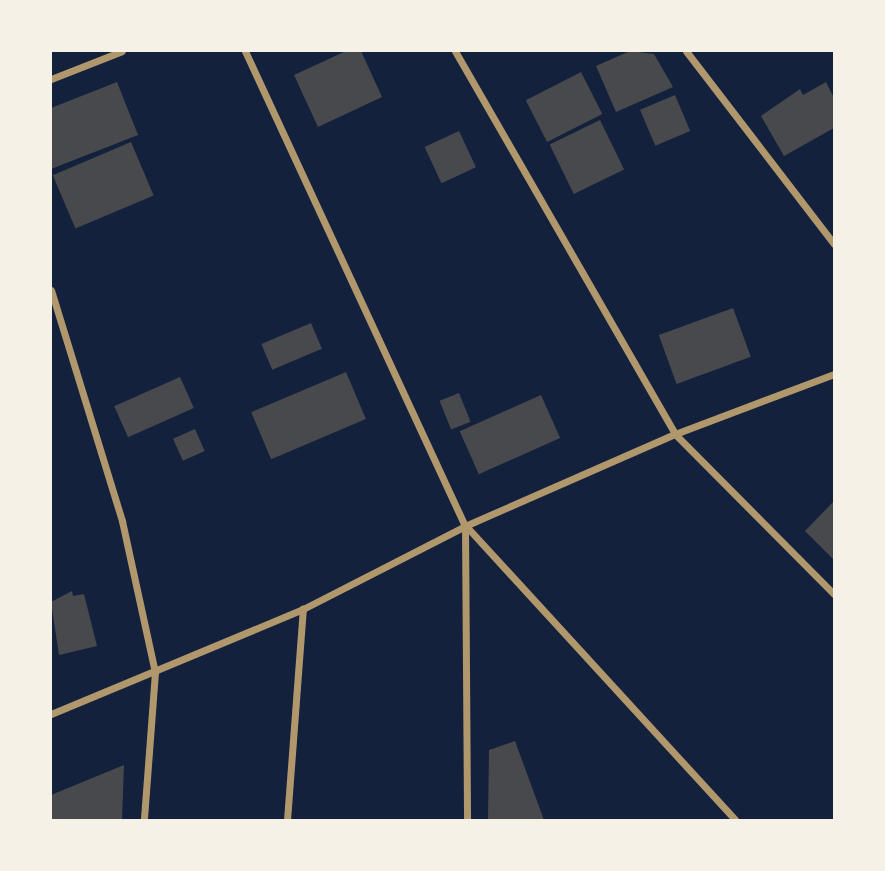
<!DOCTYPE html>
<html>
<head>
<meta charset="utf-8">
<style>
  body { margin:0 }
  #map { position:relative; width:885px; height:871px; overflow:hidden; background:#14213d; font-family:"DM Sans",sans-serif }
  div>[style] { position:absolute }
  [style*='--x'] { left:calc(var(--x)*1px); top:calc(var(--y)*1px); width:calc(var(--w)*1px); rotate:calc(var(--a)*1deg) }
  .building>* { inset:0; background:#48494c; transform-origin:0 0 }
  .minor>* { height:7px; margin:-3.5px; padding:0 3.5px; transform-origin:3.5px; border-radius:3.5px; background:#b1986c }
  span { translate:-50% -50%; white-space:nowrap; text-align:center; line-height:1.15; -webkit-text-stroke:7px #f6f1e7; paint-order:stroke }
  .frame { position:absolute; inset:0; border:52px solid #f6f1e7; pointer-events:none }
</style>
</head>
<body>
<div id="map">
  <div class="building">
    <i style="clip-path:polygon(346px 51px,361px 51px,382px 97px,318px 127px,294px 75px)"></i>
    <i style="clip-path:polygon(630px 51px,654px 54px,673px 87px,616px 112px,596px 66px)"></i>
    <i style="left:581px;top:72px;width:47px;height:62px;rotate:63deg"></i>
    <i style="clip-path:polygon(117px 82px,138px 135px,51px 169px,51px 108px)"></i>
    <i style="clip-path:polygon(826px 82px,834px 98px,834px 128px,784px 156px,761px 116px,800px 89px,803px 95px)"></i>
    <i style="left:675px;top:95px;width:39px;height:38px;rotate:67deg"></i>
    <i style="left:600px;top:120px;width:55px;height:56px;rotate:64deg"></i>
    <i style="left:459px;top:131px;width:40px;height:38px;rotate:65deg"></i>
    <i style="left:131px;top:142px;width:58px;height:85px;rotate:67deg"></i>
    <i style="left:733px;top:308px;width:52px;height:79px;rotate:70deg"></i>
    <i style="left:311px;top:323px;width:28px;height:54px;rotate:67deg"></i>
    <i style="left:346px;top:372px;width:51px;height:103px;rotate:67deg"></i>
    <i style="left:180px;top:377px;width:34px;height:72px;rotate:66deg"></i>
    <i style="left:459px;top:393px;width:31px;height:21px;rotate:68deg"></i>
    <i style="left:541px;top:395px;width:47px;height:89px;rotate:66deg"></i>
    <i style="left:195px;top:429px;width:24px;height:24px;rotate:66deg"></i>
    <i style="clip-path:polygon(834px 501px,834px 560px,805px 531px)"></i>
    <i style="clip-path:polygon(72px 591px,73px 596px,84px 594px,97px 646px,59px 655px,51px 602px)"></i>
    <i style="clip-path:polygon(515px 741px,544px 820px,488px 820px,489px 750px)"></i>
    <i style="clip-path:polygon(124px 765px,122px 820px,51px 820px,51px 795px)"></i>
  </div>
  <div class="minor">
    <i style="--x:245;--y:51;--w:523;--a:65.15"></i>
    <i style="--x:465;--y:526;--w:294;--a:89.6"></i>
    <i style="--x:455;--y:51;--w:442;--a:60.1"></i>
    <i style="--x:675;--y:434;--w:226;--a:45.2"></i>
    <i style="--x:686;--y:51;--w:243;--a:52.5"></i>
    <i style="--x:51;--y:79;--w:76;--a:-21.5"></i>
    <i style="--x:51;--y:290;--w:242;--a:72.9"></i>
    <i style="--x:122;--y:521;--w:155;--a:77.7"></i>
    <i style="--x:155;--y:672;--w:148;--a:94.3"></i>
    <i style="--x:466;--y:526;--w:398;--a:47.5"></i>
    <i style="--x:51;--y:714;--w:273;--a:-22.6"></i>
    <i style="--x:303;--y:609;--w:182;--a:-27.1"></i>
    <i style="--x:465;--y:526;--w:229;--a:-23.7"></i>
    <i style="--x:675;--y:434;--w:170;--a:-20.7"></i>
    <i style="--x:287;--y:820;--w:212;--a:-85.7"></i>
  </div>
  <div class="frame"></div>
</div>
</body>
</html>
